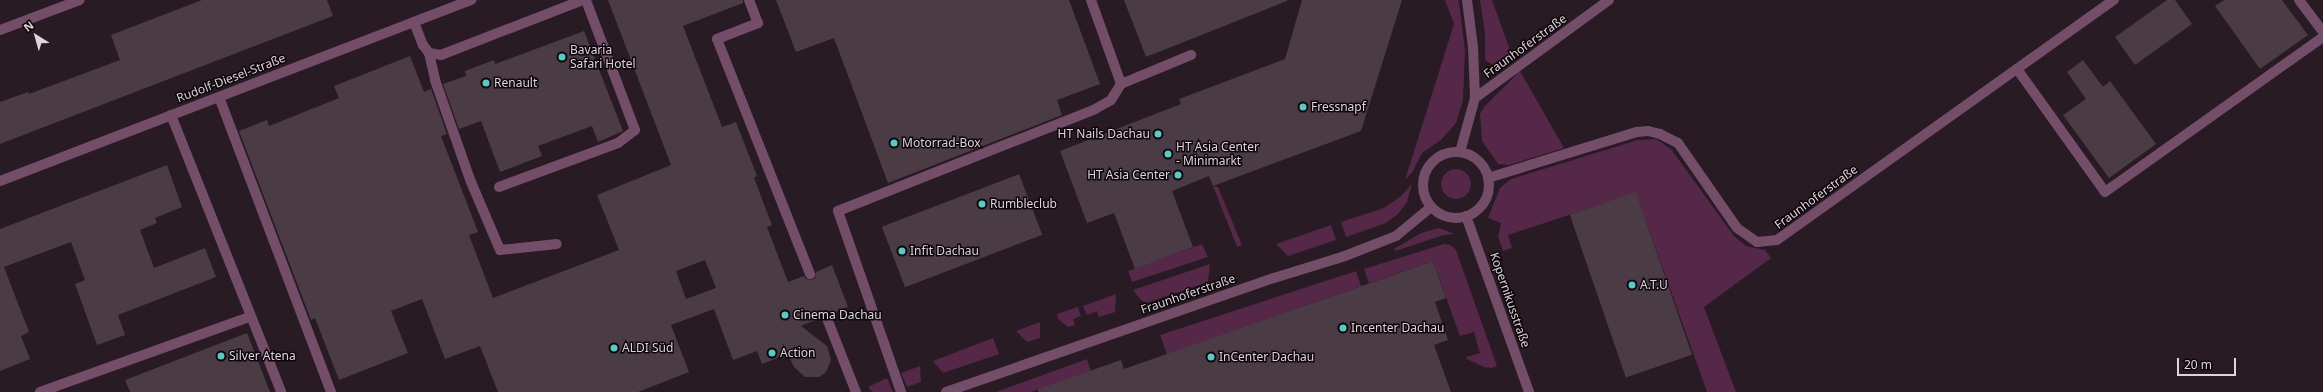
<!DOCTYPE html>
<html>
<head>
<meta charset="utf-8">
<style>
  body { margin:0 }
  #map { position:relative; width:2323px; height:392px; overflow:hidden; background:#281b23; font-family:"Noto Sans",sans-serif }
  div>[style] { position:absolute }
  [style*='--x'] { left:calc(var(--x)*1px); top:calc(var(--y)*1px); width:calc(var(--w)*1px); rotate:calc(var(--a)*1deg) }
  .green>* { inset:0; background:#552748 }
  .round { border-radius:50% }
  .building>* { inset:0; background:#4a3b45; transform-origin:0 0 }
  .service>* { height:10px; margin:-5px; padding:0 5px; transform-origin:5px; border-radius:5px; background:#744d68 }
  .minor>* { height:10px; margin:-5px; padding:0 5px; transform-origin:5px; border-radius:5px; background:#744d68 }
  .minor>.ring { margin:-5px; padding:0; box-sizing:content-box; background:none; border:10px solid #744d68; border-radius:50% }
  .dots>* { width:11px; height:11px; translate:-50% -50%; box-sizing:border-box; border:2px solid #0d070b; border-radius:50% }
  span { translate:-50% -50%; white-space:nowrap; text-align:center; line-height:1.15; -webkit-text-stroke:3px #0d070b; paint-order:stroke }
  .street-label { font-size:12px; color:#ded4da }
  .poi-label { font-size:12px; color:#ded4da }
  .left { translate:0 -50%; text-align:left }
  .right { translate:-100% -50%; text-align:right }
  .north { position:absolute; left:16px; top:16px; width:40px; height:40px; -webkit-text-stroke:3px #0d070b; paint-order:stroke; rotate:323deg; font-size:11px; font-weight:700; line-height:16px; text-align:center; color:#ded4da }
  .north::after { content:''; display:block; margin:auto; width:14px; height:18px; background:#ded4da; clip-path:polygon(50% 0,100% 100%,50% 72%,0 100%) }
  .scale { position:absolute; left:2177px; top:358px; width:59px; height:18px; box-sizing:border-box; border:2px solid #ded4da; border-top:0; padding-left:5px; font-size:12px; line-height:14px; white-space:nowrap; color:#ded4da; -webkit-text-stroke:3px #0d070b; paint-order:stroke }
</style>
</head>
<body>
<div id="map">
  <div class="green">
    <i style="clip-path:polygon(1445px 0,1458px 0,1459px 3px,1465px 50px,1463px 100px,1456px 123px,1441px 140px,1422px 153px,1413px 171px,1405px 180px,1454px 24px)"></i>
    <i style="clip-path:polygon(1480px 0,1492px 0,1512px 56px,1493px 65px,1485px 60px,1485px 34px)"></i>
    <i style="clip-path:polygon(1520px 71px,1564px 148px,1509px 165px,1498px 164px,1482px 141px,1480px 114px,1484px 107px)"></i>
    <i style="clip-path:polygon(1656px 139px,1671px 149px,1734px 236px,1746px 246px,1765px 250px,1771px 258px,1704px 307px,1736px 392px,1707px 392px,1636px 193px,1508px 235px,1512px 248px,1503px 251px,1498px 236px,1501px 223px,1488px 218px,1500px 188px,1511px 179px,1638px 140px)"></i>
    <i class="round" style="left:1441px;top:169px;width:30px;height:30px"></i>
    <i style="clip-path:polygon(1412px 184px,1407px 202px,1398px 214px,1386px 223px,1346px 237px,1341px 222px,1384px 208px,1401px 196px)"></i>
    <i style="clip-path:polygon(1213px 186px,1218px 187px,1242px 245px,1237px 247px)"></i>
    <i style="clip-path:polygon(1331px 225px,1336px 240px,1288px 256px,1276px 244px)"></i>
    <i style="clip-path:polygon(1439px 228px,1455px 234px,1444px 235px,1395px 251px,1394px 249px,1421px 233px)"></i>
    <i style="clip-path:polygon(1202px 244px,1208px 257px,1132px 282px,1128px 271px)"></i>
    <i style="clip-path:polygon(1444px 244px,1451px 245px,1456px 250px,1497px 366px,1491px 368px,1484px 367px,1467px 359px,1466px 357px,1480px 353px,1474px 332px,1460px 336px,1433px 261px,1369px 283px,1364px 269px)"></i>
    <i style="clip-path:polygon(1210px 264px,1208px 282px,1146px 303px,1141px 300px,1133px 290px)"></i>
    <i style="clip-path:polygon(1356px 271px,1361px 286px,1167px 355px,1160px 335px)"></i>
    <i style="clip-path:polygon(1116px 294px,1115px 312px,1099px 317px,1097px 311px,1087px 315px,1083px 306px)"></i>
    <i style="clip-path:polygon(1078px 307px,1081px 316px,1073px 319px,1075px 325px,1068px 327px,1058px 319px,1057px 314px)"></i>
    <i style="clip-path:polygon(1040px 322px,1040px 338px,1027px 342px,1016px 331px)"></i>
    <i style="clip-path:polygon(993px 338px,999px 354px,943px 373px,933px 361px)"></i>
    <i style="clip-path:polygon(1087px 359px,1091px 371px,1031px 392px,996px 392px)"></i>
    <i style="clip-path:polygon(920px 366px,921px 382px,907px 387px,901px 373px)"></i>
    <i style="clip-path:polygon(887px 378px,893px 392px,872px 392px,868px 387px)"></i>
  </div>
  <div class="building">
    <i style="clip-path:polygon(202px 0,327px 0,333px 16px,0 144px,0 102px,28px 92px,29px 94px,120px 60px,111px 35px)"></i>
    <i style="clip-path:polygon(evenodd,608px 0,743px 0,743px 3px,683px 26px,722px 127px,736px 122px,757px 176px,754px 178px,772px 225px,767px 227px,788px 282px,804px 276px,806px 279px,812px 280px,815px 278px,816px 272px,832px 265px,848px 307px,832px 313px,827px 310px,823px 310px,820px 318px,801px 326px,827px 346px,831px 360px,826px 372px,819px 377px,805px 377px,794px 367px,788px 354px,762px 364px,757px 351px,733px 360px,714px 309px,671px 325px,689px 372px,638px 392px,498px 392px,480px 346px,445px 359px,422px 299px,391px 311px,408px 353px,339px 380px,315px 318px,311px 320px,239px 131px,267px 120px,269px 126px,339px 98px,334px 86px,410px 56px,424px 92px,431px 89px,447px 134px,441px 136px,478px 232px,469px 235px,493px 298px,619px 250px,597px 195px,671px 165px,608px 0,705px 260px,716px 288px,686px 299px,676px 271px,705px 260px)"></i>
    <i style="clip-path:polygon(776px 0,1069px 0,1100px 84px,1057px 100px,1062px 115px,888px 183px,834px 38px,796px 52px)"></i>
    <i style="clip-path:polygon(1124px 0,1287px 0,1287px 1px,1146px 57px)"></i>
    <i style="clip-path:polygon(1302px 0,1402px 0,1361px 131px,1213px 186px,1209px 176px,1172px 191px,1193px 247px,1135px 269px,1114px 213px,1087px 223px,1060px 151px,1181px 104px,1179px 99px,1285px 59px)"></i>
    <i style="clip-path:polygon(2167px 0,2175px 0,2192px 24px,2135px 65px,2115px 37px)"></i>
    <i style="clip-path:polygon(2224px 0,2282px 0,2308px 35px,2260px 69px,2215px 6px)"></i>
    <i style="clip-path:polygon(584px 31px,623px 131px,598px 142px,592px 126px,538px 146px,542px 156px,500px 172px,481px 121px,459px 129px,443px 84px,466px 76px,465px 71px,494px 60px,495px 64px)"></i>
    <i style="clip-path:polygon(2083px 60px,2103px 87px,2110px 81px,2156px 144px,2109px 178px,2063px 115px,2086px 99px,2067px 72px)"></i>
    <i style="clip-path:polygon(167px 165px,182px 207px,155px 218px,157px 223px,140px 230px,154px 268px,205px 248px,216px 277px,118px 315px,125px 335px,97px 345px,75px 284px,85px 280px,71px 242px,4px 267px,29px 332px,21px 336px,30px 359px,0 371px,0 229px)"></i>
    <i style="left:1019px;top:174px;width:65px;height:147px;rotate:69deg"></i>
    <i style="left:1636px;top:192px;width:172px;height:70px;rotate:71deg"></i>
    <i style="clip-path:polygon(1433px 261px,1446px 298px,1435px 302px,1448px 340px,1434px 345px,1451px 392px,1038px 392px,1038px 389px,1121px 360px,1124px 369px)"></i>
    <i style="clip-path:polygon(247px 333px,270px 392px,130px 392px,125px 380px)"></i>
  </div>
  <div class="service">
    <i style="--x:749;--y:0;--w:25;--a:69"></i>
    <i style="--x:758;--y:23;--w:44;--a:158.7"></i>
    <i style="--x:717;--y:39;--w:253;--a:68.4"></i>
    <i style="--x:1091;--y:0;--w:89;--a:70.3"></i>
    <i style="--x:1121;--y:84;--w:76;--a:-22.5"></i>
    <i style="--x:2299;--y:0;--w:40;--a:53"></i>
    <i style="--x:414;--y:22;--w:25;--a:69"></i>
    <i style="--x:423;--y:45;--w:10;--a:53"></i>
    <i style="--x:429;--y:53;--w:12;--a:9"></i>
    <i style="--x:441;--y:55;--w:152;--a:-21.2"></i>
    <i style="--x:0;--y:30;--w:85;--a:-20.6"></i>
    <i style="--x:429;--y:53;--w:28;--a:77"></i>
    <i style="--x:435;--y:80;--w:108;--a:70.6"></i>
    <i style="--x:471;--y:182;--w:74;--a:66.9"></i>
    <i style="--x:500;--y:250;--w:57;--a:-6"></i>
    <i style="--x:2017;--y:69;--w:151;--a:54.4"></i>
    <i style="--x:2105;--y:192;--w:267;--a:-35.4"></i>
    <i style="--x:219;--y:97;--w:316;--a:69.2"></i>
    <i style="--x:171;--y:115;--w:298;--a:68.3"></i>
    <i style="--x:499;--y:187;--w:127;--a:-20.3"></i>
    <i style="--x:618;--y:143;--w:21;--a:-37"></i>
    <i style="--x:635;--y:130;--w:139;--a:-110.7"></i>
    <i style="--x:826;--y:316;--w:82;--a:68.5"></i>
    <i style="--x:40;--y:392;--w:223;--a:-19.7"></i>
    <i style="--x:901;--y:392;--w:192;--a:-109.2"></i>
    <i style="--x:838;--y:211;--w:277;--a:-21.6"></i>
    <i style="--x:1095;--y:109;--w:18;--a:-29"></i>
    <i style="--x:1111;--y:100;--w:19;--a:-58"></i>
  </div>
  <div class="minor">
    <i style="--x:1475;--y:98;--w:166;--a:-36.2"></i>
    <i style="--x:1460;--y:152;--w:56;--a:-74.5"></i>
    <i style="--x:1475;--y:98;--w:51;--a:-92.2"></i>
    <i style="--x:1473;--y:47;--w:47;--a:-97.3"></i>
    <i class="ring" style="left:1423px;top:152px;width:56px;height:56px"></i>
    <i style="--x:1488;--y:178;--w:156;--a:-17.2"></i>
    <i style="--x:1637;--y:132;--w:11;--a:-5"></i>
    <i style="--x:1648;--y:131;--w:12;--a:14"></i>
    <i style="--x:1660;--y:134;--w:20;--a:27"></i>
    <i style="--x:1678;--y:143;--w:103;--a:55.2"></i>
    <i style="--x:1737;--y:228;--w:24;--a:35"></i>
    <i style="--x:1757;--y:242;--w:20;--a:-6"></i>
    <i style="--x:1777;--y:240;--w:414;--a:-35.5"></i>
    <i style="--x:0;--y:181;--w:505;--a:-21.02"></i>
    <i style="--x:1466;--y:216;--w:187;--a:70.3"></i>
    <i style="--x:946;--y:392;--w:347;--a:-19.2"></i>
    <i style="--x:1274;--y:278;--w:74;--a:-17.2"></i>
    <i style="--x:1345;--y:256;--w:55;--a:-21.4"></i>
    <i style="--x:1396;--y:236;--w:45;--a:-39.6"></i>
  </div>
  <div class="dots">
    <i style="left:562px;top:57px;background:#55cdc6"></i>
    <i style="left:486px;top:83px;background:#55cdc6"></i>
    <i style="left:1303px;top:107px;background:#55cdc6"></i>
    <i style="left:1158px;top:134px;background:#55cdc6"></i>
    <i style="left:894px;top:143px;background:#55cdc6"></i>
    <i style="left:1168px;top:154px;background:#55cdc6"></i>
    <i style="left:1178px;top:175px;background:#55cdc6"></i>
    <i style="left:982px;top:204px;background:#55cdc6"></i>
    <i style="left:902px;top:251px;background:#55cdc6"></i>
    <i style="left:1632px;top:285px;background:#55cdc6"></i>
    <i style="left:785px;top:315px;background:#55cdc6"></i>
    <i style="left:1343px;top:328px;background:#55cdc6"></i>
    <i style="left:614px;top:348px;background:#55cdc6"></i>
    <i style="left:772px;top:353px;background:#55cdc6"></i>
    <i style="left:221px;top:356px;background:#55cdc6"></i>
    <i style="left:1211px;top:357px;background:#55cdc6"></i>
  </div>
  <div class="street-label">
    <span style="left:1525px;top:46px;rotate:-36deg">Fraunhoferstraße</span>
    <span style="left:231px;top:78px;rotate:-21deg">Rudolf-Diesel-Straße</span>
    <span style="left:1816px;top:197px;rotate:-36deg">Fraunhoferstraße</span>
    <span style="left:1188px;top:294px;rotate:-19deg">Fraunhoferstraße</span>
    <span style="left:1510px;top:300px;rotate:71deg">Kopernikusstraße</span>
  </div>
  <div class="poi-label">
    <span class="left" style="left:570px;top:57px">Bavaria<br>Safari Hotel</span>
    <span class="left" style="left:494px;top:83px">Renault</span>
    <span class="left" style="left:1311px;top:107px">Fressnapf</span>
    <span class="right" style="left:1150px;top:134px">HT Nails Dachau</span>
    <span class="left" style="left:902px;top:143px">Motorrad-Box</span>
    <span class="left" style="left:1176px;top:154px">HT Asia Center<br>- Minimarkt</span>
    <span class="right" style="left:1170px;top:175px">HT Asia Center</span>
    <span class="left" style="left:990px;top:204px">Rumbleclub</span>
    <span class="left" style="left:910px;top:251px">Infit Dachau</span>
    <span class="left" style="left:1640px;top:285px">A.T.U</span>
    <span class="left" style="left:793px;top:315px">Cinema Dachau</span>
    <span class="left" style="left:1351px;top:328px">Incenter Dachau</span>
    <span class="left" style="left:622px;top:348px">ALDI Süd</span>
    <span class="left" style="left:780px;top:353px">Action</span>
    <span class="left" style="left:229px;top:356px">Silver Atena</span>
    <span class="left" style="left:1219px;top:357px">InCenter Dachau</span>
  </div>
  <div class="north">N</div>
  <div class="scale">20 m</div>
</div>
</body>
</html>
